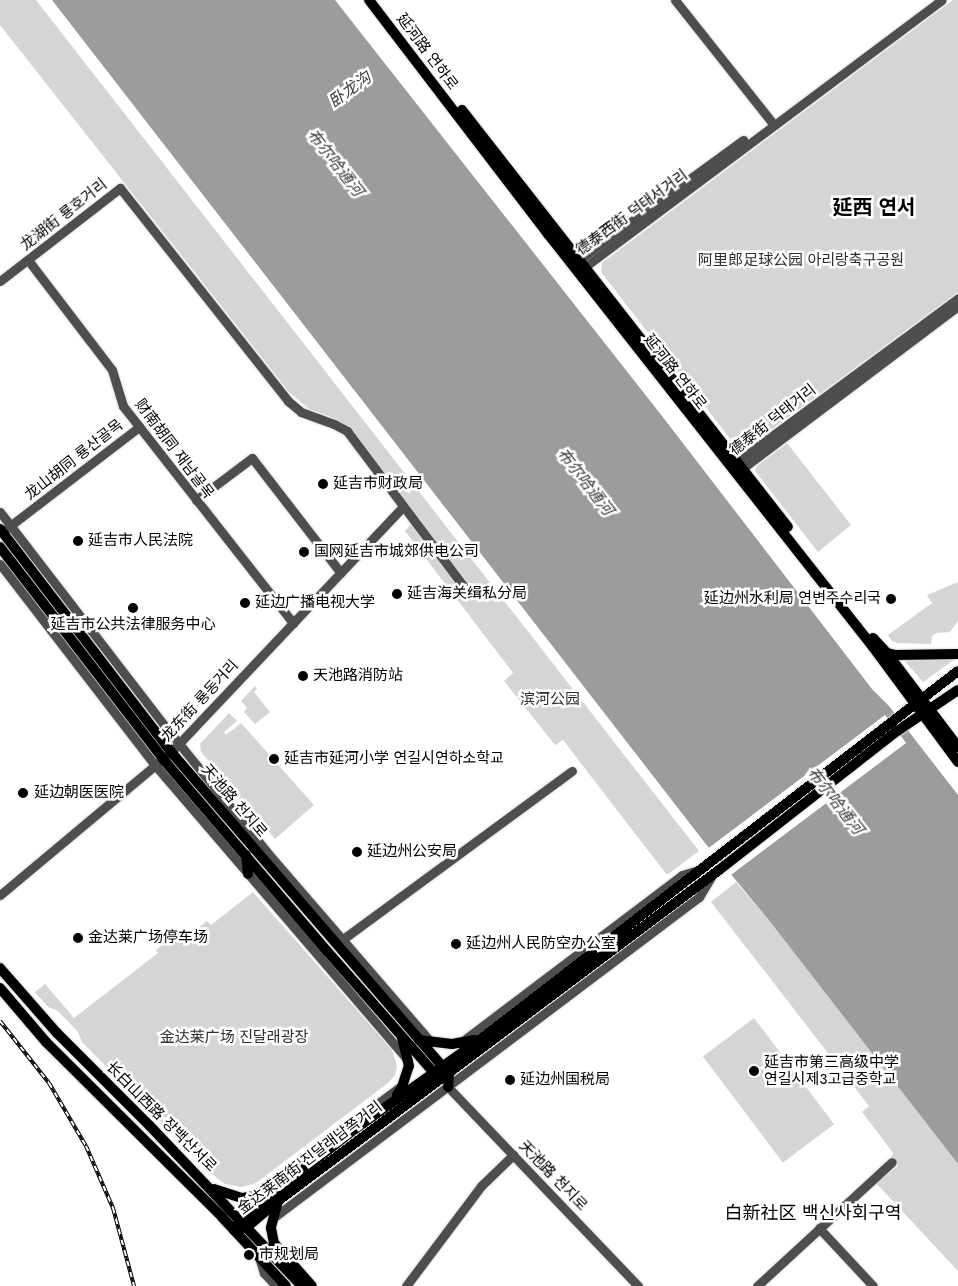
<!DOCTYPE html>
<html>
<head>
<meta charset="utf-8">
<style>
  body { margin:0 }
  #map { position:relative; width:958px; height:1286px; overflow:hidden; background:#fff; font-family:Jost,"Noto Sans SC","Noto Sans KR",sans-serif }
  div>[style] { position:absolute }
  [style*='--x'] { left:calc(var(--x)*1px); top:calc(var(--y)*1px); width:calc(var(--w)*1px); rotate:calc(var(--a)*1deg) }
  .green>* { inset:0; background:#d5d5d5; transform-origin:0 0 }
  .water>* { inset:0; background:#9c9c9c }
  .pier>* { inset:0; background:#fff; transform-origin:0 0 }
  .roads { filter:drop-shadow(0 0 1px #dbdbdb) drop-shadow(0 0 1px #dbdbdb) }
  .minor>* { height:9px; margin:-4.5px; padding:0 4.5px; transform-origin:4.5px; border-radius:4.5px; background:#4e4e4e }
  .major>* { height:10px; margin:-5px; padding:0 5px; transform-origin:5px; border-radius:5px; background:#000 }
  .rail>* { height:4px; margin-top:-2px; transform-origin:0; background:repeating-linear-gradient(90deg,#fff 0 5.5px,#000 0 11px); box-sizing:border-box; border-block:1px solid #000 }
  .dots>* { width:14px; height:14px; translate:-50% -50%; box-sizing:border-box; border:2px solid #fff; border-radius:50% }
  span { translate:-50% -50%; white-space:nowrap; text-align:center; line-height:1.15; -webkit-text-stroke:5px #fff; paint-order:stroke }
  .street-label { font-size:15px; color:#000 }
  .park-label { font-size:15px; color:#2c2c2c }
  .poi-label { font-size:15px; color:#000 }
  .left { translate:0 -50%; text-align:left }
  .right { translate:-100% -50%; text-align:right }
  .water-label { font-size:16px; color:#3d3d3d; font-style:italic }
  .quarter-label { font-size:18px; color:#000 }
  .district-label { font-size:20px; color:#000; font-weight:700 }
</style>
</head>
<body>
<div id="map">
  <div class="green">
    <i style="clip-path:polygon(0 0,36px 0,699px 851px,667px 875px,563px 740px,555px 745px,504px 681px,513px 673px,405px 531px,417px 518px,346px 426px,331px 417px,309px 409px,289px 392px,0 25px)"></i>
    <i style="clip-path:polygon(953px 0,958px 0,958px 292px,749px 446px,738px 449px,601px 272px,602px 263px)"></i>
    <i style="clip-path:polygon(787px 443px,851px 525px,818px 552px,755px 471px,757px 466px)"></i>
    <i style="clip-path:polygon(958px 582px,958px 621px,950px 632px,936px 633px,932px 636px,931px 644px,897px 643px,892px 641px,888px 635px,932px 603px,927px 595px)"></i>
    <i style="clip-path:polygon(903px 659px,955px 659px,923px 682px)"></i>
    <i style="clip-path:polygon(255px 686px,257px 689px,254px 692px,270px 712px,255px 724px,244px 712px,247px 708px,241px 701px)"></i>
    <i style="clip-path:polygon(229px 713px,237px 721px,224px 732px,226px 735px,241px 723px,314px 805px,275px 839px,201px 752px,200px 744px)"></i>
    <i style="clip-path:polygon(736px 882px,768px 919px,958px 1164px,958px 1271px,876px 1183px,898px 1166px,891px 1157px,893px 1153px,862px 1112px,869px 1106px,711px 902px)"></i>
    <i style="clip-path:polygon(253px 892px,392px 1050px,397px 1066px,395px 1075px,388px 1083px,256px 1183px,242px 1187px,225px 1184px,217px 1178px,82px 1042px,78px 1032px,58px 1011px,48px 1007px,35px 992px,45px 984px,74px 1018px,158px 953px,156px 950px,177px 934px,182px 940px,207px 921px,211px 925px)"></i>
    <i style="left:754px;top:1018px;width:133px;height:64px;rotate:53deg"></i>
  </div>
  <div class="water">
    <i style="clip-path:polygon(52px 0,335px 0,662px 416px,872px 689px,889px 706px,958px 795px,958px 1164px,768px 919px,705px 843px)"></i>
  </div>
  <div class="pier">
    <i style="left:885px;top:715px;width:35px;height:223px;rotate:53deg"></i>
  </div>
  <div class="roads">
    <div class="minor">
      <i style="--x:675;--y:0;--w:159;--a:51.6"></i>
      <i style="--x:28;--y:260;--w:138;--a:52.6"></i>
      <i style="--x:112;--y:370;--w:38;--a:73"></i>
      <i style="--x:123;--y:406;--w:276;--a:51.9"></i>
      <i style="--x:576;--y:266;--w:8;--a:-60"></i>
      <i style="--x:580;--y:259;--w:202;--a:-36.1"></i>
      <i style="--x:578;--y:268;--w:8;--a:-14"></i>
      <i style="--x:586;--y:266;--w:444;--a:-36.8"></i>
      <i style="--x:0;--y:281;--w:152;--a:-37.8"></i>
      <i style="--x:120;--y:188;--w:271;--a:51.7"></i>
      <i style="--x:288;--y:401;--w:17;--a:40"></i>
      <i style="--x:301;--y:412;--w:35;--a:20"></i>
      <i style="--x:334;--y:424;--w:15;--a:28"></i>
      <i style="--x:347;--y:431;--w:195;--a:53.1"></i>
      <i style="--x:733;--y:468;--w:9;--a:-54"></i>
      <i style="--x:738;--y:461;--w:274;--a:-36.5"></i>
      <i style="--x:737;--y:468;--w:10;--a:-17"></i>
      <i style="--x:747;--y:465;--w:264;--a:-37"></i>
      <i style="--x:196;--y:500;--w:70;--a:-36.9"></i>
      <i style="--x:252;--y:458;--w:145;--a:52.3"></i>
      <i style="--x:0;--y:512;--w:269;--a:52.4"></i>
      <i style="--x:164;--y:725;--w:162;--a:51"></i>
      <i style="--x:266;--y:851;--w:252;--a:49.2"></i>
      <i style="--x:6;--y:529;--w:168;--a:-37.5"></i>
      <i style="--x:0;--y:564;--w:254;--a:52.4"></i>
      <i style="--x:155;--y:765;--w:389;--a:49.4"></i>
      <i style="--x:0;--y:895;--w:223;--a:-39.9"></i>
      <i style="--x:171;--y:752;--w:337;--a:-46.6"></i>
      <i style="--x:339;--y:942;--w:289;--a:-36.3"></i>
      <i style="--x:460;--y:1043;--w:278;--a:-37.1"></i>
      <i style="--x:682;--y:875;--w:17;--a:-17"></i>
      <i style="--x:448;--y:1087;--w:275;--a:46.3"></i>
      <i style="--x:253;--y:1196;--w:184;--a:-36.6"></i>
      <i style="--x:273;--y:1218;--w:533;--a:-37"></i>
      <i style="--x:699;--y:897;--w:23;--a:-59"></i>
      <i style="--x:819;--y:1228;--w:79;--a:47"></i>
      <i style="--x:259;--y:1257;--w:17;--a:73"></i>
      <i style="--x:264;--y:1273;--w:18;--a:47"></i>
      <i style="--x:406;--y:1286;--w:125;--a:-53.1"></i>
      <i style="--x:481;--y:1186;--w:45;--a:-44.1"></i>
      <i style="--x:757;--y:1286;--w:183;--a:-42.6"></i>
    </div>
    <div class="major">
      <i style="--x:369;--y:0;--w:295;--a:52.6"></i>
      <i style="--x:548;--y:234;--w:526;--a:51.8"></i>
      <i style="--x:873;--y:647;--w:143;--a:53.5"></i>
      <i style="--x:462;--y:110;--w:529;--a:51.98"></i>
      <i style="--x:0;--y:529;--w:281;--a:52.5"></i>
      <i style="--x:171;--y:752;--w:425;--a:49.2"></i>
      <i style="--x:449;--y:1074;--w:13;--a:94"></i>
      <i style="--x:0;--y:547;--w:267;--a:52.4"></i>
      <i style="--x:163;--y:759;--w:253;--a:49.5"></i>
      <i style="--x:327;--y:951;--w:167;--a:48.7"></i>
      <i style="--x:873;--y:638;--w:21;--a:47"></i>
      <i style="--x:887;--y:653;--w:118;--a:52.9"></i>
      <i style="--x:887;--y:653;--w:8;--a:14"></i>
      <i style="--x:895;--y:655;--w:63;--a:-0.9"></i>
      <i style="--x:246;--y:855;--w:19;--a:84"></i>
      <i style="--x:0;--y:968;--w:86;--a:48.8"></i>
      <i style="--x:57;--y:1033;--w:130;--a:45"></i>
      <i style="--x:149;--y:1125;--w:222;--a:46.5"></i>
      <i style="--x:0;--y:988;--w:71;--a:49.6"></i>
      <i style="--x:46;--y:1042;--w:248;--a:44.8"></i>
      <i style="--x:222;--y:1217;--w:94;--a:47.2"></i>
      <i style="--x:419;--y:1040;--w:33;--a:7"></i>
      <i style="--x:452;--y:1044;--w:23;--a:-10"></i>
      <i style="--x:397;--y:1095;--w:9;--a:-58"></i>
      <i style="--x:402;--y:1087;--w:22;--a:-72"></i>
      <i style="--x:409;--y:1066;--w:29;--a:-104"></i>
      <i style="--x:214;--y:1189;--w:29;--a:18"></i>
      <i style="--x:242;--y:1198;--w:27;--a:-8"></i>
      <i style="--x:278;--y:1201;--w:28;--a:105"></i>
      <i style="--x:271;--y:1228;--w:15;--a:79"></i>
      <i style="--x:274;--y:1243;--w:57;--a:48.5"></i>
      <i style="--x:234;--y:1230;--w:12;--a:-59"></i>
      <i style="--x:240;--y:1220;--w:147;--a:-38.4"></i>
      <i style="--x:355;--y:1129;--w:155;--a:-35.5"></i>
      <i style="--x:481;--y:1039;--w:602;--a:-37.65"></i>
      <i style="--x:234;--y:1230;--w:13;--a:-13"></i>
      <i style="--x:247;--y:1227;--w:42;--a:-40.2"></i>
      <i style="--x:279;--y:1200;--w:550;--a:-36.87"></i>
      <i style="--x:719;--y:870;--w:226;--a:-38"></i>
      <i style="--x:897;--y:731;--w:73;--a:-33.9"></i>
    </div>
  </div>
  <div class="rail">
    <i style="--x:0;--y:1021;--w:79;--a:51.7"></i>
    <i style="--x:49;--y:1083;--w:73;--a:59.6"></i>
    <i style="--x:86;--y:1146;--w:68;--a:66.5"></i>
    <i style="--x:113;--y:1208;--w:81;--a:74.9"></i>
  </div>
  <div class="dots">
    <i style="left:323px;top:484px;background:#000"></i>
    <i style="left:78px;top:541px;background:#000"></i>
    <i style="left:304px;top:552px;background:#000"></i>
    <i style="left:397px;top:594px;background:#000"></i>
    <i style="left:891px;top:599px;background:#000"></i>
    <i style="left:245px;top:603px;background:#000"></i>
    <i style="left:133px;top:608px;background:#000"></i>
    <i style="left:303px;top:676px;background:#000"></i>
    <i style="left:274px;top:759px;background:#000"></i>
    <i style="left:23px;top:793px;background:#000"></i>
    <i style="left:357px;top:852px;background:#000"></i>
    <i style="left:78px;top:938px;background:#000"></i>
    <i style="left:456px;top:944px;background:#000"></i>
    <i style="left:754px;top:1071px;background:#000"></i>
    <i style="left:510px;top:1080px;background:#000"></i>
    <i style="left:249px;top:1255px;background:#000"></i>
  </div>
  <div class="street-label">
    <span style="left:427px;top:52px;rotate:53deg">延河路 연하로</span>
    <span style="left:632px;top:213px;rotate:-36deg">德泰西街 덕태서거리</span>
    <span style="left:64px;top:215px;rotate:-38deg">龙湖街 룡호거리</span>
    <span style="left:675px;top:372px;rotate:52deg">延河路 연하로</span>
    <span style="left:773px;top:420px;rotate:-38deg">德泰街 덕태거리</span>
    <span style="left:174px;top:449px;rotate:53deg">财南胡同 재남골목</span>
    <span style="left:74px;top:460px;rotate:-38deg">龙山胡同 룡산골목</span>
    <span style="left:200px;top:701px;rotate:-47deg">龙东街 룡동거리</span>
    <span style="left:234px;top:801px;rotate:49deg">天池路 천지로</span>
    <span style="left:161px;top:1117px;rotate:45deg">长白山西路 장백산서로</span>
    <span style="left:310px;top:1158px;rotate:-37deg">金达莱南街 진달래남쪽거리</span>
    <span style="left:553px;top:1176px;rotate:46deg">天池路 천지로</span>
  </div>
  <div class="park-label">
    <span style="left:801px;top:261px">阿里郎足球公园 아리랑축구공원</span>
    <span style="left:550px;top:700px">滨河公园</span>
    <span style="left:234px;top:1038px">金达莱广场 진달래광장</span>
  </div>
  <div class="poi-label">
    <span class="left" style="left:333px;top:484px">延吉市财政局</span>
    <span class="left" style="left:88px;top:541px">延吉市人民法院</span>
    <span class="left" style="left:314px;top:552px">国网延吉市城郊供电公司</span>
    <span class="left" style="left:407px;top:594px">延吉海关缉私分局</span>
    <span class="right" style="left:881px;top:599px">延边州水利局 연변주수리국</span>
    <span class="left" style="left:255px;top:603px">延边广播电视大学</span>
    <span style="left:133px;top:625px">延吉市公共法律服务中心</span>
    <span class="left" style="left:313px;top:676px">天池路消防站</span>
    <span class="left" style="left:284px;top:759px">延吉市延河小学 연길시연하소학교</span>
    <span class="left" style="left:34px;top:793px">延边朝医医院</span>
    <span class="left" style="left:367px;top:852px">延边州公安局</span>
    <span class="left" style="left:88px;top:938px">金达莱广场停车场</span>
    <span class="left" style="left:466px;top:944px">延边州人民防空办公室</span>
    <span class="left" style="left:764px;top:1071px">延吉市第三高级中学<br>연길시제3고급중학교</span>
    <span class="left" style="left:520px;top:1080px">延边州国税局</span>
    <span class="left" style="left:259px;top:1255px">市规划局</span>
  </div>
  <div class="water-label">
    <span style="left:350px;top:90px;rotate:-36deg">卧龙沟</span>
    <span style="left:335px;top:163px;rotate:52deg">布尔哈通河</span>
    <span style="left:585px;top:482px;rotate:52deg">布尔哈通河</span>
    <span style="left:835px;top:801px;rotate:52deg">布尔哈通河</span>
  </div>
  <div class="quarter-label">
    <span style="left:813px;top:1213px">白新社区 백신사회구역</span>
  </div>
  <div class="district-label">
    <span style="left:874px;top:207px">延西 연서</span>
  </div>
</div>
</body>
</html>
